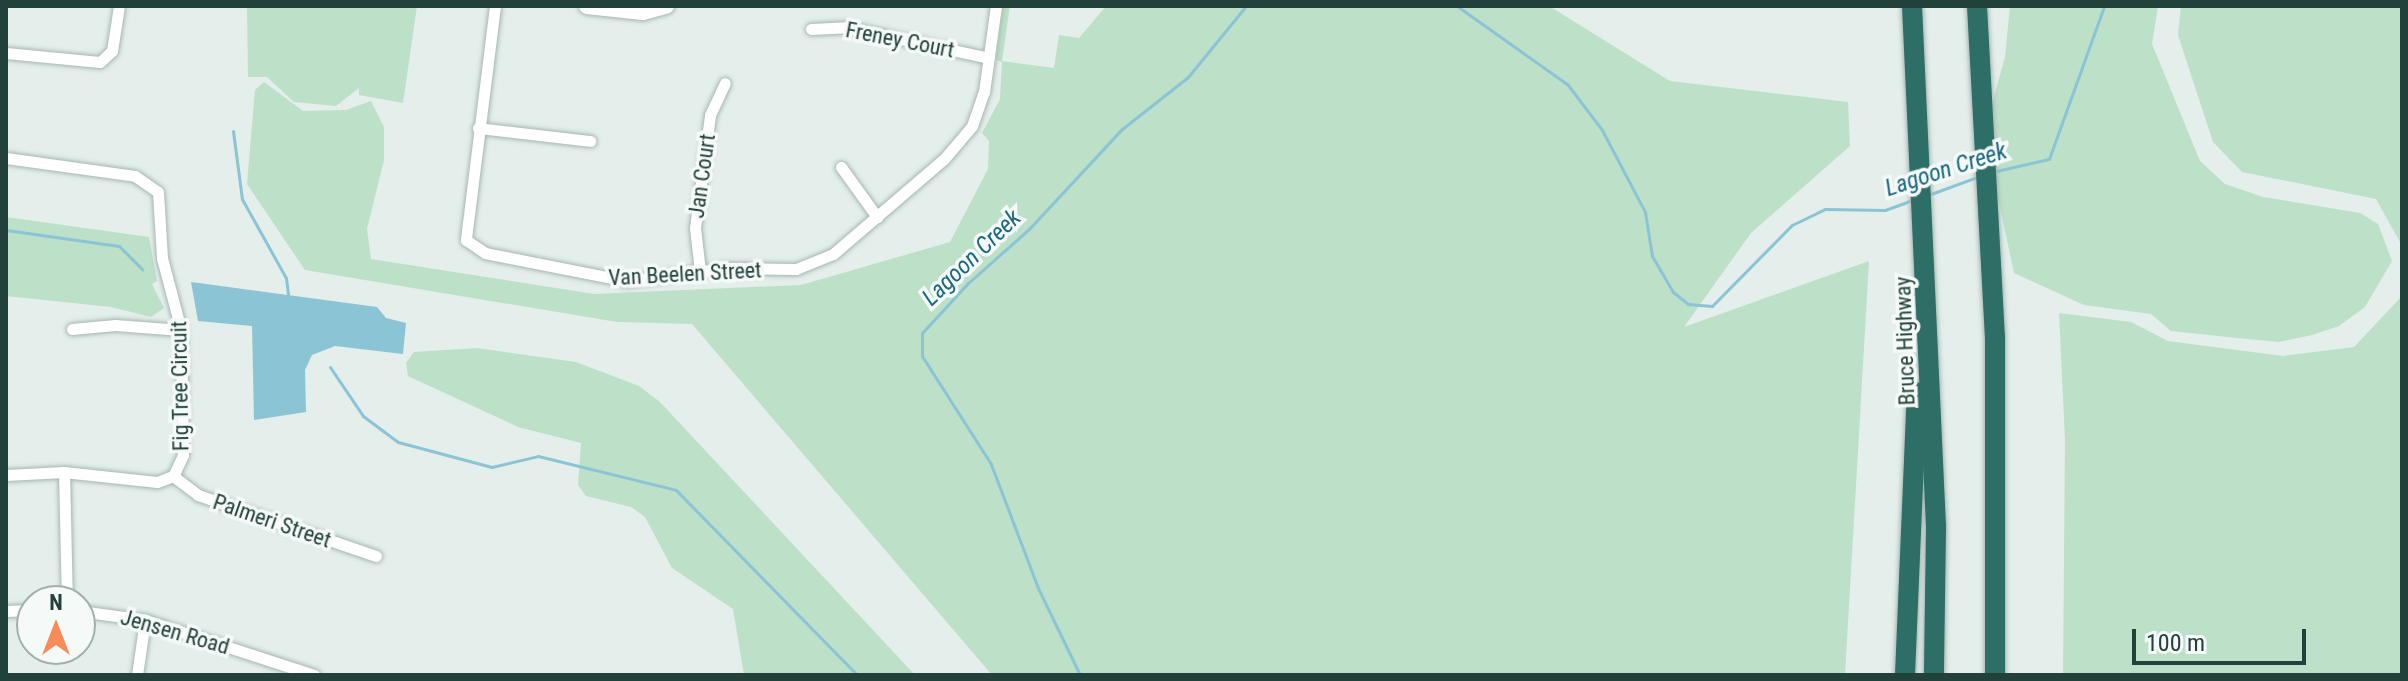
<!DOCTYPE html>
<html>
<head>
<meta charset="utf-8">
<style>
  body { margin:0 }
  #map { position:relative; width:2408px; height:681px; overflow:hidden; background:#e4eeea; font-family:"Roboto Condensed",sans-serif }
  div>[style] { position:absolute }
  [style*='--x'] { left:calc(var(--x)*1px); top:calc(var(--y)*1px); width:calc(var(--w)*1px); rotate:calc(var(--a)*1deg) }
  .green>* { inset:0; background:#bde0c9 }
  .water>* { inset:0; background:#8bc4d5 }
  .stream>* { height:3px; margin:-1.5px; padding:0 1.5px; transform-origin:1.5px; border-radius:1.5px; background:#8bc4d5 }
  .roads { filter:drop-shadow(0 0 2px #a6b7b2) drop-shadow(0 0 2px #a6b7b2) }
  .street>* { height:11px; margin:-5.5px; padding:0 5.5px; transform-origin:5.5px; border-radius:5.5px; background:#fff }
  .secondary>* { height:16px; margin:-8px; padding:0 8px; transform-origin:8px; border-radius:8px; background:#fff }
  .highway>* { height:20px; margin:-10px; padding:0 10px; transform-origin:10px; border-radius:10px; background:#2d6e66 }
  span { translate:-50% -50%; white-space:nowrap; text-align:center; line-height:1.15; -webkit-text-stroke:7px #f5faf8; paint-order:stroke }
  .street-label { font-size:22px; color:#23413b }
  .water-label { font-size:24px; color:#1a6780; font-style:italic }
  .frame { position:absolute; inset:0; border:8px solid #23413b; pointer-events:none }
  .north { position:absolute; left:16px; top:585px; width:80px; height:80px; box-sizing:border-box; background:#f5faf8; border:2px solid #a1b0ac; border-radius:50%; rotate:0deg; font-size:22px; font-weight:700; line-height:32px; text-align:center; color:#23413b }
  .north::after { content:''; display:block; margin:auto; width:28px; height:36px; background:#f78c5a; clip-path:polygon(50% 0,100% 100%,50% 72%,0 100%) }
  .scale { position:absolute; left:2132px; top:629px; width:174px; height:36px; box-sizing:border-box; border:4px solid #23413b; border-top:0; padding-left:10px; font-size:24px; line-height:28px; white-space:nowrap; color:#23413b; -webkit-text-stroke:6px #f5faf8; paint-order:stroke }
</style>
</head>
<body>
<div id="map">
  <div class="green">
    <i style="clip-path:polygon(247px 6px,417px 6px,403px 103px,359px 95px,359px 88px,336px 106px,294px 102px,267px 77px,248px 77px)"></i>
    <i style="clip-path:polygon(1003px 6px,1010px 6px,1002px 61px,1054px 68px,1059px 35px,1079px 38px,1106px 6px,1549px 6px,1670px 81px,1848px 102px,1850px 146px,1751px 233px,1684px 327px,1869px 261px,1845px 675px,992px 675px,692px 324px,617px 322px,305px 270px,247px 184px,255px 90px,264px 82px,303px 111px,346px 110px,371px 101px,384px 127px,384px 160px,367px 229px,371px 259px,594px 294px,801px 285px,950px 242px,988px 169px,989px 141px,982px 133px,1000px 99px,1002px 62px,996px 60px)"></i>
    <i style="clip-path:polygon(2010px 6px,2158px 6px,2152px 44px,2200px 161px,2225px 184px,2263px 197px,2360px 213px,2378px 224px,2392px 261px,2365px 307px,2339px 326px,2312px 335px,2279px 342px,2247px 339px,2171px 331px,2151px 314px,2084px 305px,2014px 273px,1996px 189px,1991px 107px,2005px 57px)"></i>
    <i style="clip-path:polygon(2181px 6px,2402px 6px,2402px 675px,2063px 675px,2065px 440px,2059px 313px,2131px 322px,2168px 341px,2283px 356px,2354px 347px,2401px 297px,2400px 242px,2376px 199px,2242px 172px,2213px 142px,2178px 35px)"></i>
    <i style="clip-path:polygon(6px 217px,149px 237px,157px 281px,152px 284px,164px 308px,151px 317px,111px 307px,6px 296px)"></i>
    <i style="clip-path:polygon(477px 348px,576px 362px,639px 386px,660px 402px,915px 675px,744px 675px,733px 609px,672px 568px,645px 517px,631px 507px,586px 496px,578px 485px,581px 443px,518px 427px,408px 376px,406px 363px,414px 352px)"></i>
  </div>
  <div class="water">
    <i style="clip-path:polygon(191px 282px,377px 307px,386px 318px,406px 323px,403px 354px,335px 346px,312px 355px,305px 370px,306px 412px,254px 420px,252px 326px,198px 321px)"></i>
  </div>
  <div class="stream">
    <i style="--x:1457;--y:6;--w:136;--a:35.4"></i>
    <i style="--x:1568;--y:85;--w:56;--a:52.9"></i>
    <i style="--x:1602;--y:130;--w:93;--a:62.3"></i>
    <i style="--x:1645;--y:212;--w:45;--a:81"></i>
    <i style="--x:1652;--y:256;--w:42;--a:59.7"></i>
    <i style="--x:1673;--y:292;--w:19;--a:39"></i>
    <i style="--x:1688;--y:304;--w:24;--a:5"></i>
    <i style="--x:1712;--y:306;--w:114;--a:-45.4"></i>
    <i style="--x:1792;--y:225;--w:37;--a:-26"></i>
    <i style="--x:1825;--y:209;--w:60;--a:1"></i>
    <i style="--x:1885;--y:210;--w:30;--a:-20"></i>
    <i style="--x:233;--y:131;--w:69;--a:82.5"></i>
    <i style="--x:242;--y:199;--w:90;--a:60.9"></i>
    <i style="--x:286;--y:278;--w:17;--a:83"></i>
    <i style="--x:1996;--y:171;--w:54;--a:-12.8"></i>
    <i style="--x:2049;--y:159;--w:163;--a:-70.2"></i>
    <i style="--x:1928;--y:195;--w:52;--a:-20.2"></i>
    <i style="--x:6;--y:230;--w:114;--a:8.1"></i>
    <i style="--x:119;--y:246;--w:33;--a:45"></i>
    <i style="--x:330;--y:367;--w:59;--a:56"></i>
    <i style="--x:363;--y:416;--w:44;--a:36.6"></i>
    <i style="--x:398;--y:442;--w:97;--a:14.9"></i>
    <i style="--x:492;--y:467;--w:47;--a:-13.4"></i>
    <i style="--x:538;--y:456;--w:142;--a:13.8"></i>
    <i style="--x:676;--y:490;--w:259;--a:45.6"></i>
    <i style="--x:1080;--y:675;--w:97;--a:-115.8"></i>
    <i style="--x:1038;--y:588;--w:133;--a:-110.8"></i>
    <i style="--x:991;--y:464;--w:128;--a:-122.6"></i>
    <i style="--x:922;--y:356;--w:23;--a:-90"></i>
    <i style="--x:922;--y:333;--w:67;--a:-47.4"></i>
    <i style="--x:967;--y:284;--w:83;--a:-41.6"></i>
    <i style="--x:1029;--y:229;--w:137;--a:-47.1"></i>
    <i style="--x:1122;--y:129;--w:84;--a:-38.2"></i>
    <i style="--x:1188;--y:77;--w:92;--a:-50.8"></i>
  </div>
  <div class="roads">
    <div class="street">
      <i style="--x:495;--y:6;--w:236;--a:97.1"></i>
      <i style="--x:466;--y:240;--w:23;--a:34"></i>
      <i style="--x:485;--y:253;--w:144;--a:11.2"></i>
      <i style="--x:626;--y:281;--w:101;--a:-7.4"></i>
      <i style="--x:726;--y:268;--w:70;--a:0.8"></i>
      <i style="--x:796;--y:269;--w:40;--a:-22"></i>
      <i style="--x:833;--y:254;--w:146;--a:-40.6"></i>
      <i style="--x:944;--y:159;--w:43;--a:-49.7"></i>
      <i style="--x:972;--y:126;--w:36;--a:-71"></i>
      <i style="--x:984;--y:92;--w:87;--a:-82.1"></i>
      <i style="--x:811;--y:29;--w:35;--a:-3"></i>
      <i style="--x:846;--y:27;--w:146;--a:12.2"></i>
      <i style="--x:6;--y:53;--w:94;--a:5.5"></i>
      <i style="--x:100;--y:62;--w:16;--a:-43"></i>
      <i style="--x:112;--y:51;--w:46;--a:-81.2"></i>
      <i style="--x:478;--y:128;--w:113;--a:6.6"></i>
      <i style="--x:6;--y:158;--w:130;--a:7.9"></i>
      <i style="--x:135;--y:176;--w:28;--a:35"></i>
      <i style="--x:158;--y:192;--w:66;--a:86.5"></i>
      <i style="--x:162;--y:258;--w:74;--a:75.2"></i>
      <i style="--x:181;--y:330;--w:125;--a:89.1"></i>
      <i style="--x:183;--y:455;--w:23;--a:115"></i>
      <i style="--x:173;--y:476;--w:17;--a:159"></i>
      <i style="--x:157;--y:482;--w:94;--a:-173.9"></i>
      <i style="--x:64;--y:472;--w:58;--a:177"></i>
      <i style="--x:841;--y:167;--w:62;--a:54.2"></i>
      <i style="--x:700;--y:271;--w:43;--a:-96.6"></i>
      <i style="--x:695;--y:228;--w:114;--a:-82.4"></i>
      <i style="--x:710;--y:115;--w:35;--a:-65"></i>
      <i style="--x:72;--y:329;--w:43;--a:-5.3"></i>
      <i style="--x:115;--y:325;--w:66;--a:4.3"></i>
      <i style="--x:64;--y:472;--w:129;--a:88.7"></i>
      <i style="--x:173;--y:476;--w:31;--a:37"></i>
      <i style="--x:198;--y:495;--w:188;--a:18.9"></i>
      <i style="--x:6;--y:611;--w:26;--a:-2"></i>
      <i style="--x:80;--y:611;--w:66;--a:7.9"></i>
      <i style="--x:145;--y:620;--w:178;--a:18"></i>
      <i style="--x:137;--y:675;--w:56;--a:-81.7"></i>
    </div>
    <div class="secondary">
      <i style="--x:587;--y:6;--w:56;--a:6.1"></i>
      <i style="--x:643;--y:12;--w:24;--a:-15"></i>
    </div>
    <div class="highway">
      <i style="--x:1912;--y:6;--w:522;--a:87.36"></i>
      <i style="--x:1936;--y:527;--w:148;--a:90.8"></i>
      <i style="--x:1977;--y:6;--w:331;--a:86.9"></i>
      <i style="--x:1995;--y:337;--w:338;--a:90"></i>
      <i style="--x:1905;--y:675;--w:283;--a:-87.6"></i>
    </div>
  </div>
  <div class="street-label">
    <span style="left:900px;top:40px;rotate:11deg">Freney Court</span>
    <span style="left:702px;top:176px;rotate:-82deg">Jan Court</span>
    <span style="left:685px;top:274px;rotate:-3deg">Van Beelen Street</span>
    <span style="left:1905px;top:341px;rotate:-92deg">Bruce Highway</span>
    <span style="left:180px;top:386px;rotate:-91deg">Fig Tree Circuit</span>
    <span style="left:272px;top:521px;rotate:19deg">Palmeri Street</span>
    <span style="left:175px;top:632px;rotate:16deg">Jensen Road</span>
  </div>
  <div class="water-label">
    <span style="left:1946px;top:170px;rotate:-18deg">Lagoon Creek</span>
    <span style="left:972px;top:258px;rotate:-44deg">Lagoon Creek</span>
  </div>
  <div class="frame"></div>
  <div class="north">N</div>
  <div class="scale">100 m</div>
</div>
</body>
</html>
